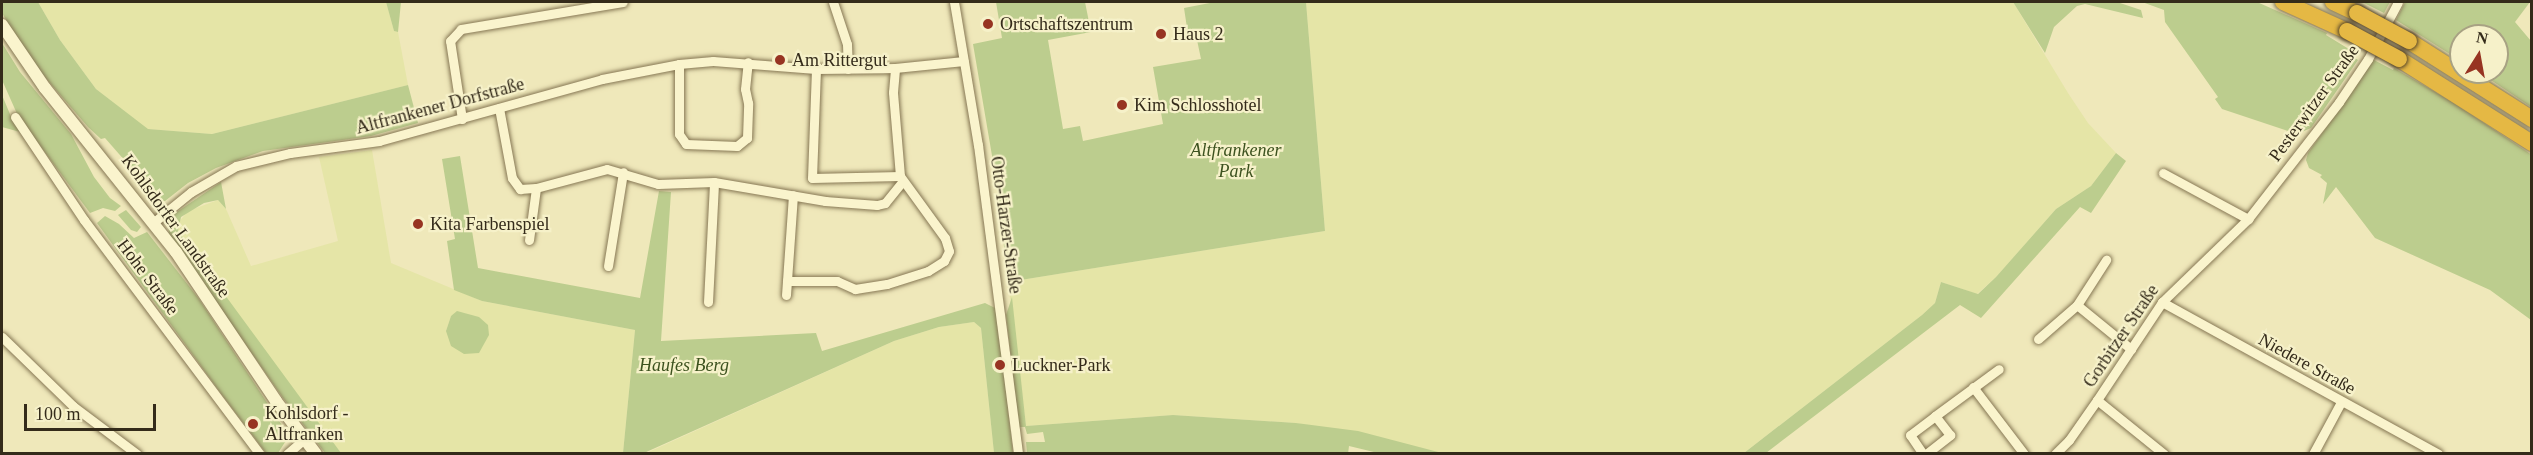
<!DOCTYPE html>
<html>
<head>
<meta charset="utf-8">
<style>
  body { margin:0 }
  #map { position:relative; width:2533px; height:455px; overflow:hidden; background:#efe8ba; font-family:"Times New Roman",serif }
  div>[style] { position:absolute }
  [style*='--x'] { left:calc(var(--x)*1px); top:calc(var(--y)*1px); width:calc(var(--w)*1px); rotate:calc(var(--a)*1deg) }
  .farmland>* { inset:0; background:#e5e5a7 }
  .green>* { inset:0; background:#bccd8e }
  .roads { filter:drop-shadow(0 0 2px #867754) drop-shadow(0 0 2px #867754) }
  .street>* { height:9px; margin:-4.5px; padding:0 4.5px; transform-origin:4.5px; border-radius:4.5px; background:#faf4cd }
  .secondary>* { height:12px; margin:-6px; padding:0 6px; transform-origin:6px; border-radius:6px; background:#faf4cd }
  .highway>* { height:16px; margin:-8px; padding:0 8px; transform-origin:8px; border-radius:8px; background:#e5b844 }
  .bridges { filter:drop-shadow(0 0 2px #534329) drop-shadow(0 0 2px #534329) }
  .highway-bridge>* { height:16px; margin:-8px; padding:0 8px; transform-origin:8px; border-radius:8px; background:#e5b844 }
  .dots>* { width:16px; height:16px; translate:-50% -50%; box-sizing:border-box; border:3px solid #f6f1c9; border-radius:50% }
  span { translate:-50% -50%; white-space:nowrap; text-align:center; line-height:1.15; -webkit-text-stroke:4.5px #f6f1c9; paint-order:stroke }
  .poi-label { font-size:18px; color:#342b1a }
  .left { translate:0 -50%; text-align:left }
  .street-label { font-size:18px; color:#342b1a }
  .park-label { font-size:18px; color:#3d521f; font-style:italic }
  .frame { position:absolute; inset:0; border:3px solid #342b1a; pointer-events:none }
  .north { position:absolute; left:2449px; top:24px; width:60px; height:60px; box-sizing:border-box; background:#f6f1c9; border:2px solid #a8a283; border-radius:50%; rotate:11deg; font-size:16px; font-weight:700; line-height:24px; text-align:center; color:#342b1a }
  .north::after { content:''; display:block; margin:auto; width:21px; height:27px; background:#973422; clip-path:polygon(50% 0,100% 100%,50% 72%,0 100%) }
  .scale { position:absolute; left:24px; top:404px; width:132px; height:27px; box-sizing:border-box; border:3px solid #342b1a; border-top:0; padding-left:8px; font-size:18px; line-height:21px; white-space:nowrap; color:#342b1a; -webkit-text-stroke:4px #f6f1c9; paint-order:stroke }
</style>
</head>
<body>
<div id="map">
  <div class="farmland">
    <i style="clip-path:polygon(38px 2px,386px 2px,394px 31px,398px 32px,408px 85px,212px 134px,147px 129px,96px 89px,60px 40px)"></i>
    <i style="clip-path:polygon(1306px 2px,2013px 2px,2068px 93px,2088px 123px,2116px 153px,2091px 186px,2056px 209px,1996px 277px,1977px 294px,1941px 282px,1935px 303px,1922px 315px,1744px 453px,1442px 453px,1296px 423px,1173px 415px,1026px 426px,1008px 282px,1325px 231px)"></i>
    <i style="clip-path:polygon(evenodd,372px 150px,391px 263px,482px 301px,635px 330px,623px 453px,341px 453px,235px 314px,178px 231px,178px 223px,188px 211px,218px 200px,226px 209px,251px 266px,338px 241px,319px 157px,372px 150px,463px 313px,470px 315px,446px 331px,451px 316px,463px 313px)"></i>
    <i style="clip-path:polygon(974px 322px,981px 328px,994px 453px,644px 454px,894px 341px,939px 327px)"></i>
  </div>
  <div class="green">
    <i style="clip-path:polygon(2px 2px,38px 2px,60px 40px,96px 89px,148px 129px,212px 134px,408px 85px,418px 123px,371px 136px,263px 151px,216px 168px,188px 183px,165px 201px,153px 201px,135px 183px,126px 162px,105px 138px,101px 139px,88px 127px,30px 60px,2px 13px)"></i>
    <i style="clip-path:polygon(386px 2px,401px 2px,398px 32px,394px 31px)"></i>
    <i style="clip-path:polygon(996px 2px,1085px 2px,1091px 32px,1048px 40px,1063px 129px,1080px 126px,1083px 141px,1163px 124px,1153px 67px,1201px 59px,1197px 40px,1189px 41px,1184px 8px,1215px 2px,1306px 2px,1325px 231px,1008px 282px,997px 185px,973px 44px,1002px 38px)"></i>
    <i style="clip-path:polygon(2013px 2px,2117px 2px,2141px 10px,2143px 18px,2085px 4px,2077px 6px,2054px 27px,2045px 53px)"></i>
    <i style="clip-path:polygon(2142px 2px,2257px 2px,2327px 33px,2326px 35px,2357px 54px,2355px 58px,2358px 60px,2311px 128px,2297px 134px,2222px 109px,2215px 99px,2218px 97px,2165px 22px,2164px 10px)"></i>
    <i style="clip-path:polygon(2362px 2px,2390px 2px,2384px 13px)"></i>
    <i style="clip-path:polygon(2405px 2px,2530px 2px,2515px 22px,2531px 41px,2531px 107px,2479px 72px,2497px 72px,2497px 36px,2461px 36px,2461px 61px,2396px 20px)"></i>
    <i style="clip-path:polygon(2px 43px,20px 72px,71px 134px,94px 177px,110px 198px,121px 206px,115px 211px,103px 208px,90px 213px,18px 116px,2px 80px)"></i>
    <i style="clip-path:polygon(2374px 60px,2393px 70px,2394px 68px,2454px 103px,2532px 155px,2531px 320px,2490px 290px,2375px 238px,2336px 187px,2323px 204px,2327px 183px,2320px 177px,2322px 175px,2309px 168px,2306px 160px,2308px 153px)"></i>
    <i style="clip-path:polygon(2px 95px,12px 119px,20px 132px,2px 127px)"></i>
    <i style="clip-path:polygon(2116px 153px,2126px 161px,2091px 213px,2080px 207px,1981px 318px,1960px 305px,1766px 453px,1744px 453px,1922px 315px,1935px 303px,1941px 282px,1978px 294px,1996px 277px,2056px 209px,2091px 186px)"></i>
    <i style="clip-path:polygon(460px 156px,478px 268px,640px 298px,659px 191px,671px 192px,661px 341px,816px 333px,822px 351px,985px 303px,997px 309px,1013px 453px,994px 453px,981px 328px,974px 322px,939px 327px,894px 341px,644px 453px,623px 453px,635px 330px,482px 301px,454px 290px,447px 241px,455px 239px,442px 159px)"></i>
    <i style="clip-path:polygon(221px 182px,226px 209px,218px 200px,204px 203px,181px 217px,178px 231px,341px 453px,325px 453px,283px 398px,169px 235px,168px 222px,171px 216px)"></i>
    <i style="clip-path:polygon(126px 210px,141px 227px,137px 232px,131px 230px,118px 215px)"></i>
    <i style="clip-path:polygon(105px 216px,119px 224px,134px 238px,147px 232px,199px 299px,289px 436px,278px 453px,266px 453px,222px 395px,97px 223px)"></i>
    <i style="clip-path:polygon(1012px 297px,1026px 426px,1173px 415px,1296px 423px,1358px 431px,1442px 453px,1378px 453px,1349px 446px,1348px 454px,1027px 453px,1026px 442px,1045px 442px,1043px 432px,1027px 434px,1025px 427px,1019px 427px,1006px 315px)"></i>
    <i style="clip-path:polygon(457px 311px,479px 317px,488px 325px,489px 335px,479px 353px,464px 354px,451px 346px,446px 331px,451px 316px)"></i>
  </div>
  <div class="roads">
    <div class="street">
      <i style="--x:833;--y:2;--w:44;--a:71.6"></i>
      <i style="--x:847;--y:44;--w:25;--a:88"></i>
      <i style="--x:954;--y:2;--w:145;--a:80.5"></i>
      <i style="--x:978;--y:145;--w:312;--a:82.6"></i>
      <i style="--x:679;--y:64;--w:70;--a:90"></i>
      <i style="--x:679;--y:134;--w:12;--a:55"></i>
      <i style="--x:686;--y:144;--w:51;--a:2.2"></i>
      <i style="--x:737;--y:146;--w:13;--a:-39"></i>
      <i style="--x:747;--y:138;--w:35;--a:-88"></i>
      <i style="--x:748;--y:103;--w:14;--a:-102"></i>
      <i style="--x:745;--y:89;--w:27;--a:-84"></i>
      <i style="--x:816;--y:69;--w:109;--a:92.1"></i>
      <i style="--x:812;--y:178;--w:88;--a:-1.3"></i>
      <i style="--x:499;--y:108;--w:71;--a:79.5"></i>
      <i style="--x:512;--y:178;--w:14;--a:54"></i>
      <i style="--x:520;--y:189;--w:16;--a:-4"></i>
      <i style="--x:536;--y:188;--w:73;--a:-15"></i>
      <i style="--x:607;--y:169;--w:53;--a:16.4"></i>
      <i style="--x:658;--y:184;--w:56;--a:-2"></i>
      <i style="--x:714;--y:182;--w:113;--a:9.7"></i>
      <i style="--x:825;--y:201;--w:52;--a:4.4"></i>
      <i style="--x:877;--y:205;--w:8;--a:-14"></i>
      <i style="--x:885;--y:203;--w:27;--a:-51"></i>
      <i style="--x:15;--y:117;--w:124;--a:56.2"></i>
      <i style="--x:84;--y:220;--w:293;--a:53.1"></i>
      <i style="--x:462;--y:119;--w:79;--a:-98.7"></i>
      <i style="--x:450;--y:41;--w:16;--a:-47"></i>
      <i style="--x:461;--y:29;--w:164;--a:-9.5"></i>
      <i style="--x:2163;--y:173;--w:97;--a:28.4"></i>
      <i style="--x:154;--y:222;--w:48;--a:-39"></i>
      <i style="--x:191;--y:192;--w:52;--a:-30"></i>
      <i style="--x:236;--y:166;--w:56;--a:-13.5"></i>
      <i style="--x:290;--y:153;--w:90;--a:-7.7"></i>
      <i style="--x:379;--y:141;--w:231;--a:-15.5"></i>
      <i style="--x:602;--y:79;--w:78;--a:-11"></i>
      <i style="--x:679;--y:64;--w:34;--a:-5"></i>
      <i style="--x:713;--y:61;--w:103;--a:4.4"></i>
      <i style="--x:816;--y:69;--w:79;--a:-0.7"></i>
      <i style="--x:895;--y:68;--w:69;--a:-5.8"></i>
      <i style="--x:529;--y:240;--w:52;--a:-82.3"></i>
      <i style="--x:608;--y:266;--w:95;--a:-80.9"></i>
      <i style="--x:787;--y:281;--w:50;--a:0"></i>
      <i style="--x:837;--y:281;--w:20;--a:24"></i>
      <i style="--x:855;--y:289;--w:32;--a:-9"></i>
      <i style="--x:887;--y:284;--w:43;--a:-17.6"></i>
      <i style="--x:928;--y:271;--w:19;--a:-32"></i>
      <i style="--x:944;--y:261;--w:11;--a:-63"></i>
      <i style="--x:949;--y:251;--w:14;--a:-107"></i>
      <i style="--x:945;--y:238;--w:77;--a:-126"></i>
      <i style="--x:900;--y:176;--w:84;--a:-94.8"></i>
      <i style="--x:893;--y:92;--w:24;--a:-85"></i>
      <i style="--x:786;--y:295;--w:100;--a:-86"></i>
      <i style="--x:708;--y:302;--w:120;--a:-87.1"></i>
      <i style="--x:2162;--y:302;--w:315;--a:28.8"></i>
      <i style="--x:2077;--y:305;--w:54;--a:-57.2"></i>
      <i style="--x:2;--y:337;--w:99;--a:44.2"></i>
      <i style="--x:73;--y:406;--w:80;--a:36.9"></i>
      <i style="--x:2038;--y:339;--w:52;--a:-41.1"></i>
      <i style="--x:2077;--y:305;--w:70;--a:39.2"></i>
      <i style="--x:1973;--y:387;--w:84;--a:52.7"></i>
      <i style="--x:2097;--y:400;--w:86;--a:38.9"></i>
      <i style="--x:287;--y:454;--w:23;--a:-41"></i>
      <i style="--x:1923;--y:454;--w:23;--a:-124"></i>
      <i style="--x:1910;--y:435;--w:31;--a:-37"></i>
      <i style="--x:1926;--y:454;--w:31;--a:-38"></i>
      <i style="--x:1950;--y:435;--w:24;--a:-128"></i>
      <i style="--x:1935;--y:416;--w:79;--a:-36.3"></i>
      <i style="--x:2055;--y:454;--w:20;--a:-45"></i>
      <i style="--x:2069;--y:440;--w:49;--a:-55"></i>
      <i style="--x:2097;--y:400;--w:118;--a:-56.4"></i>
      <i style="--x:2162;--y:302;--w:120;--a:-44"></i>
      <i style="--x:2248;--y:219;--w:148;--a:-52.1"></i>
      <i style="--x:2339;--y:102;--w:52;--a:-56"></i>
      <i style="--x:2368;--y:59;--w:64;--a:-62.2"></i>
      <i style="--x:2313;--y:454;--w:59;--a:-61.7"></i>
    </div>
    <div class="secondary">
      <i style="--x:2;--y:25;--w:76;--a:55.7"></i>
      <i style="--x:45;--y:88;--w:210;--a:51.4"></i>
      <i style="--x:176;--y:252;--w:179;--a:56.1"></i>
      <i style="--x:276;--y:401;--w:66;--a:53"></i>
    </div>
    <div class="highway">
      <i style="--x:2283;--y:2;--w:70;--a:24.4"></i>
      <i style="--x:2333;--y:2;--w:26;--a:25"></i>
      <i style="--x:2409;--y:41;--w:146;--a:32.4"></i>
      <i style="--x:2399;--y:59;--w:157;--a:32.3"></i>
    </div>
  </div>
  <div class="bridges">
    <div class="highway-bridge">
      <i style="--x:2357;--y:13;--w:59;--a:28.3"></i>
      <i style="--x:2347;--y:31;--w:59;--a:28.3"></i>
    </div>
  </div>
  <div class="dots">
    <i style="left:988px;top:24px;background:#973422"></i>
    <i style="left:1161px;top:34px;background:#973422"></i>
    <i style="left:780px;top:60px;background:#973422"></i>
    <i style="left:1122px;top:105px;background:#973422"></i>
    <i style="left:418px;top:224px;background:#973422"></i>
    <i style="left:1000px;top:365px;background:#973422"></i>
    <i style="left:253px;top:424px;background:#973422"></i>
  </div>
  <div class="poi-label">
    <span class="left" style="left:1000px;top:24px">Ortschaftszentrum</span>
    <span class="left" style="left:1173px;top:34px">Haus 2</span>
    <span class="left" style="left:792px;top:60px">Am Rittergut</span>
    <span class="left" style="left:1134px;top:105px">Kim Schlosshotel</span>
    <span class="left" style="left:430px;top:224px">Kita Farbenspiel</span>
    <span class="left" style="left:1012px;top:365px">Luckner-Park</span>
    <span class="left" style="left:265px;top:424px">Kohlsdorf -<br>Altfranken</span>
  </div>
  <div class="street-label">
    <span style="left:2314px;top:103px;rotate:-54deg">Pesterwitzer Straße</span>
    <span style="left:440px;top:106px;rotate:-15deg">Altfrankener Dorfstraße</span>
    <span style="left:1006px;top:225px;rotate:82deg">Otto-Harzer-Straße</span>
    <span style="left:176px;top:226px;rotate:54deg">Kohlsdorfer Landstraße</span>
    <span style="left:148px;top:277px;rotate:53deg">Hohe Straße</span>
    <span style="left:2121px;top:336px;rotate:-56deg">Gorbitzer Straße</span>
    <span style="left:2307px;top:364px;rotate:29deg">Niedere Straße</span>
  </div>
  <div class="park-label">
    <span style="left:1236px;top:161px">Altfrankener<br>Park</span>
    <span style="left:684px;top:365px">Haufes Berg</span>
  </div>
  <div class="frame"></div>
  <div class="north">N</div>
  <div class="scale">100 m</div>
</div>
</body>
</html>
